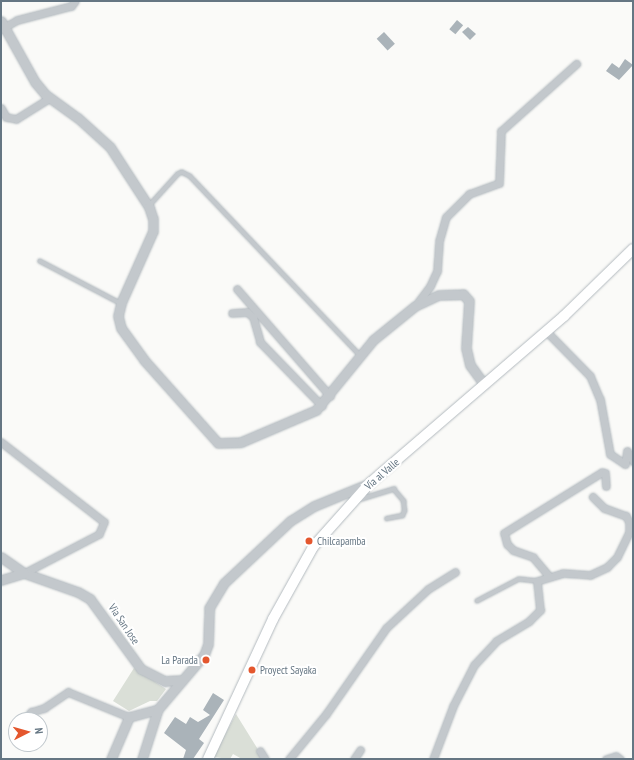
<!DOCTYPE html>
<html>
<head>
<meta charset="utf-8">
<style>
  body { margin:0 }
  #map { position:relative; width:634px; height:760px; overflow:hidden; background:#fafaf8; font-family:"PT Sans Narrow",sans-serif }
  div>[style] { position:absolute }
  [style*='--x'] { left:calc(var(--x)*1px); top:calc(var(--y)*1px); width:calc(var(--w)*1px); rotate:calc(var(--a)*1deg) }
  .green>* { inset:0; background:#dadfd7 }
  .building>* { inset:0; background:#aab3b9; transform-origin:0 0 }
  .roads { filter:drop-shadow(0 0 1px #b3babf) drop-shadow(0 0 1px #b3babf) }
  .service>* { height:3.5px; margin:-1.75px; padding:0 1.75px; transform-origin:1.75px; border-radius:1.75px; background:#c3c8cc }
  .minor>* { height:7px; margin:-3.5px; padding:0 3.5px; transform-origin:3.5px; border-radius:3.5px; background:#c3c8cc }
  .tertiary>* { height:9px; margin:-4.5px; padding:0 4.5px; transform-origin:4.5px; border-radius:4.5px; background:#c3c8cc }
  .secondary>* { height:10px; margin:-5px; padding:0 5px; transform-origin:5px; border-radius:5px; background:#fff }
  .dots>* { width:11px; height:11px; translate:-50% -50%; box-sizing:border-box; border:2px solid #fff; border-radius:50% }
  span { translate:-50% -50%; white-space:nowrap; text-align:center; line-height:1.15; -webkit-text-stroke:4px #fff; paint-order:stroke }
  .street-label { font-size:11px; color:#657683 }
  .poi-label { font-size:11px; color:#657683 }
  .left { translate:0 -50%; text-align:left }
  .right { translate:-100% -50%; text-align:right }
  .frame { position:absolute; inset:0; border:2px solid #657683; pointer-events:none }
  .north { position:absolute; left:8px; top:712px; width:40px; height:40px; box-sizing:border-box; background:#fff; border:1px solid #c1c8cd; border-radius:50%; rotate:84deg; font-size:11px; font-weight:700; line-height:16px; text-align:center; color:#657683 }
  .north::after { content:''; display:block; margin:auto; width:14px; height:18px; background:#e4572e; clip-path:polygon(50% 0,100% 100%,50% 72%,0 100%) }
</style>
</head>
<body>
<div id="map">
  <div class="green">
    <i style="clip-path:polygon(134px 668px,166px 689px,157px 701px,150px 701px,129px 711px,113px 701px)"></i>
    <i style="clip-path:polygon(236px 714px,264px 759px,242px 759px,233px 754px,230px 759px,213px 757px)"></i>
  </div>
  <div class="building">
    <i style="left:457px;top:20px;width:8px;height:12px;rotate:40deg"></i>
    <i style="clip-path:polygon(468px 27px,476px 34px,470px 40px,462px 32px)"></i>
    <i style="left:384px;top:32px;width:16px;height:10px;rotate:47deg"></i>
    <i style="clip-path:polygon(625px 59px,633px 65px,619px 80px,606px 71px,612px 63px,619px 68px)"></i>
    <i style="clip-path:polygon(213px 693px,224px 700px,199px 739px,204px 743px,193px 759px,183px 759px,186px 750px,164px 733px,175px 717px,186px 724px,190px 717px,198px 722px,210px 715px,203px 710px)"></i>
  </div>
  <div class="roads">
    <div class="service">
      <i style="--x:149;--y:206;--w:43;--a:-47.8"></i>
      <i style="--x:178;--y:174;--w:4;--a:-27"></i>
      <i style="--x:182;--y:172;--w:9;--a:27"></i>
      <i style="--x:190;--y:176;--w:247;--a:46.5"></i>
      <i style="--x:40;--y:261;--w:90;--a:27.7"></i>
      <i style="--x:358;--y:500;--w:38;--a:-17"></i>
      <i style="--x:394;--y:489;--w:16;--a:50"></i>
      <i style="--x:404;--y:501;--w:10;--a:84"></i>
      <i style="--x:405;--y:511;--w:5;--a:112"></i>
      <i style="--x:403;--y:516;--w:16;--a:169"></i>
      <i style="--x:477;--y:601;--w:47;--a:-27.6"></i>
      <i style="--x:519;--y:579;--w:18;--a:6"></i>
    </div>
    <div class="minor">
      <i style="--x:1;--y:29;--w:18;--a:-29"></i>
      <i style="--x:17;--y:20;--w:56;--a:-14.5"></i>
      <i style="--x:71;--y:6;--w:6;--a:-51"></i>
      <i style="--x:1;--y:108;--w:10;--a:61"></i>
      <i style="--x:6;--y:117;--w:10;--a:11"></i>
      <i style="--x:16;--y:119;--w:40;--a:-32"></i>
      <i style="--x:237;--y:289;--w:142;--a:49"></i>
      <i style="--x:415;--y:306;--w:25;--a:-53"></i>
      <i style="--x:430;--y:286;--w:17;--a:-65"></i>
      <i style="--x:437;--y:271;--w:30;--a:-86"></i>
      <i style="--x:439;--y:241;--w:25;--a:-74"></i>
      <i style="--x:446;--y:217;--w:33;--a:-45"></i>
      <i style="--x:469;--y:194;--w:32;--a:-20"></i>
      <i style="--x:499;--y:183;--w:52;--a:-87.8"></i>
      <i style="--x:501;--y:131;--w:101;--a:-41.8"></i>
      <i style="--x:232;--y:313;--w:15;--a:-4"></i>
      <i style="--x:247;--y:312;--w:8;--a:40"></i>
      <i style="--x:253;--y:317;--w:26;--a:74"></i>
      <i style="--x:260;--y:342;--w:89;--a:45.9"></i>
      <i style="--x:546;--y:331;--w:63;--a:45.6"></i>
      <i style="--x:590;--y:376;--w:25;--a:67"></i>
      <i style="--x:600;--y:399;--w:56;--a:79.7"></i>
      <i style="--x:610;--y:454;--w:18;--a:34"></i>
      <i style="--x:625;--y:464;--w:13;--a:-81"></i>
      <i style="--x:627;--y:451;--w:12;--a:59"></i>
      <i style="--x:1;--y:442;--w:130;--a:37.8"></i>
      <i style="--x:104;--y:522;--w:13;--a:113"></i>
      <i style="--x:99;--y:534;--w:85;--a:152.5"></i>
      <i style="--x:548;--y:575;--w:23;--a:-130"></i>
      <i style="--x:533;--y:557;--w:21;--a:-161"></i>
      <i style="--x:513;--y:550;--w:8;--a:-135"></i>
      <i style="--x:507;--y:544;--w:11;--a:-105"></i>
      <i style="--x:504;--y:533;--w:115;--a:-31.9"></i>
      <i style="--x:602;--y:472;--w:3;--a:18"></i>
      <i style="--x:605;--y:473;--w:13;--a:86"></i>
      <i style="--x:24;--y:720;--w:11;--a:-49"></i>
      <i style="--x:31;--y:712;--w:14;--a:-17"></i>
      <i style="--x:44;--y:708;--w:29;--a:-34"></i>
      <i style="--x:68;--y:692;--w:66;--a:22.3"></i>
      <i style="--x:260;--y:751;--w:9;--a:58"></i>
      <i style="--x:289;--y:759;--w:58;--a:-50.6"></i>
      <i style="--x:326;--y:714;--w:105;--a:-55.1"></i>
      <i style="--x:386;--y:628;--w:57;--a:-42.9"></i>
      <i style="--x:428;--y:589;--w:32;--a:-32"></i>
      <i style="--x:354;--y:759;--w:11;--a:-56"></i>
      <i style="--x:433;--y:759;--w:57;--a:-69.3"></i>
      <i style="--x:453;--y:706;--w:46;--a:-62.9"></i>
      <i style="--x:474;--y:665;--w:33;--a:-47"></i>
      <i style="--x:496;--y:641;--w:39;--a:-31"></i>
      <i style="--x:529;--y:621;--w:16;--a:-45"></i>
      <i style="--x:540;--y:610;--w:29;--a:-96"></i>
      <i style="--x:537;--y:581;--w:27;--a:-17"></i>
      <i style="--x:563;--y:573;--w:27;--a:4"></i>
      <i style="--x:590;--y:575;--w:19;--a:-25"></i>
      <i style="--x:607;--y:567;--w:14;--a:-45"></i>
      <i style="--x:617;--y:557;--w:28;--a:-64"></i>
      <i style="--x:629;--y:532;--w:10;--a:-90"></i>
      <i style="--x:629;--y:522;--w:7;--a:-117"></i>
      <i style="--x:626;--y:516;--w:23;--a:-160"></i>
      <i style="--x:604;--y:508;--w:16;--a:-135"></i>
      <i style="--x:606;--y:759;--w:10;--a:-17"></i>
      <i style="--x:616;--y:756;--w:5;--a:37"></i>
    </div>
    <div class="tertiary">
      <i style="--x:1;--y:21;--w:70;--a:60.9"></i>
      <i style="--x:35;--y:82;--w:17;--a:50"></i>
      <i style="--x:46;--y:95;--w:39;--a:36"></i>
      <i style="--x:78;--y:118;--w:43;--a:42.2"></i>
      <i style="--x:110;--y:147;--w:72;--a:57"></i>
      <i style="--x:149;--y:207;--w:13;--a:72"></i>
      <i style="--x:153;--y:219;--w:12;--a:90"></i>
      <i style="--x:153;--y:231;--w:79;--a:114"></i>
      <i style="--x:121;--y:303;--w:13;--a:103"></i>
      <i style="--x:118;--y:316;--w:12;--a:76"></i>
      <i style="--x:121;--y:328;--w:39;--a:54"></i>
      <i style="--x:144;--y:360;--w:111;--a:48.3"></i>
      <i style="--x:218;--y:443;--w:23;--a:-2"></i>
      <i style="--x:241;--y:442;--w:82;--a:-23.1"></i>
      <i style="--x:316;--y:410;--w:90;--a:-50.8"></i>
      <i style="--x:373;--y:340;--w:54;--a:-39"></i>
      <i style="--x:415;--y:306;--w:26;--a:-25"></i>
      <i style="--x:439;--y:295;--w:24;--a:-2"></i>
      <i style="--x:463;--y:294;--w:9;--a:49"></i>
      <i style="--x:469;--y:301;--w:47;--a:93.7"></i>
      <i style="--x:466;--y:348;--w:17;--a:77"></i>
      <i style="--x:470;--y:365;--w:24;--a:54"></i>
      <i style="--x:1;--y:557;--w:28;--a:35"></i>
      <i style="--x:24;--y:573;--w:57;--a:19.4"></i>
      <i style="--x:78;--y:592;--w:14;--a:30"></i>
      <i style="--x:90;--y:599;--w:87;--a:53.9"></i>
      <i style="--x:141;--y:669;--w:27;--a:27"></i>
      <i style="--x:165;--y:681;--w:16;--a:-4"></i>
      <i style="--x:1;--y:580;--w:24;--a:-17"></i>
      <i style="--x:111;--y:759;--w:46;--a:-66.8"></i>
      <i style="--x:129;--y:717;--w:30;--a:-15"></i>
      <i style="--x:142;--y:759;--w:52;--a:-72.3"></i>
      <i style="--x:158;--y:709;--w:71;--a:-49.6"></i>
      <i style="--x:204;--y:655;--w:12;--a:-70"></i>
      <i style="--x:208;--y:644;--w:36;--a:-88"></i>
      <i style="--x:209;--y:608;--w:29;--a:-59"></i>
      <i style="--x:224;--y:583;--w:91;--a:-43.2"></i>
      <i style="--x:290;--y:521;--w:28;--a:-32"></i>
      <i style="--x:314;--y:506;--w:61;--a:-22.3"></i>
    </div>
    <div class="secondary">
      <i style="--x:208;--y:759;--w:154;--a:-65.1"></i>
      <i style="--x:273;--y:619;--w:82;--a:-60.9"></i>
      <i style="--x:313;--y:547;--w:86;--a:-48.3"></i>
      <i style="--x:370;--y:483;--w:256;--a:-40.7"></i>
      <i style="--x:564;--y:316;--w:96;--a:-44.2"></i>
    </div>
  </div>
  <div class="dots">
    <i style="left:309px;top:541px;background:#e4572e"></i>
    <i style="left:206px;top:660px;background:#e4572e"></i>
    <i style="left:252px;top:670px;background:#e4572e"></i>
  </div>
  <div class="street-label">
    <span style="left:382px;top:474px;rotate:-41deg">Vía al Valle</span>
    <span style="left:124px;top:624px;rotate:56deg">Via San Jose</span>
  </div>
  <div class="poi-label">
    <span class="left" style="left:317px;top:541px">Chilcapamba</span>
    <span class="right" style="left:198px;top:660px">La Parada</span>
    <span class="left" style="left:260px;top:670px">Proyect Sayaka</span>
  </div>
  <div class="frame"></div>
  <div class="north">N</div>
</div>
</body>
</html>
